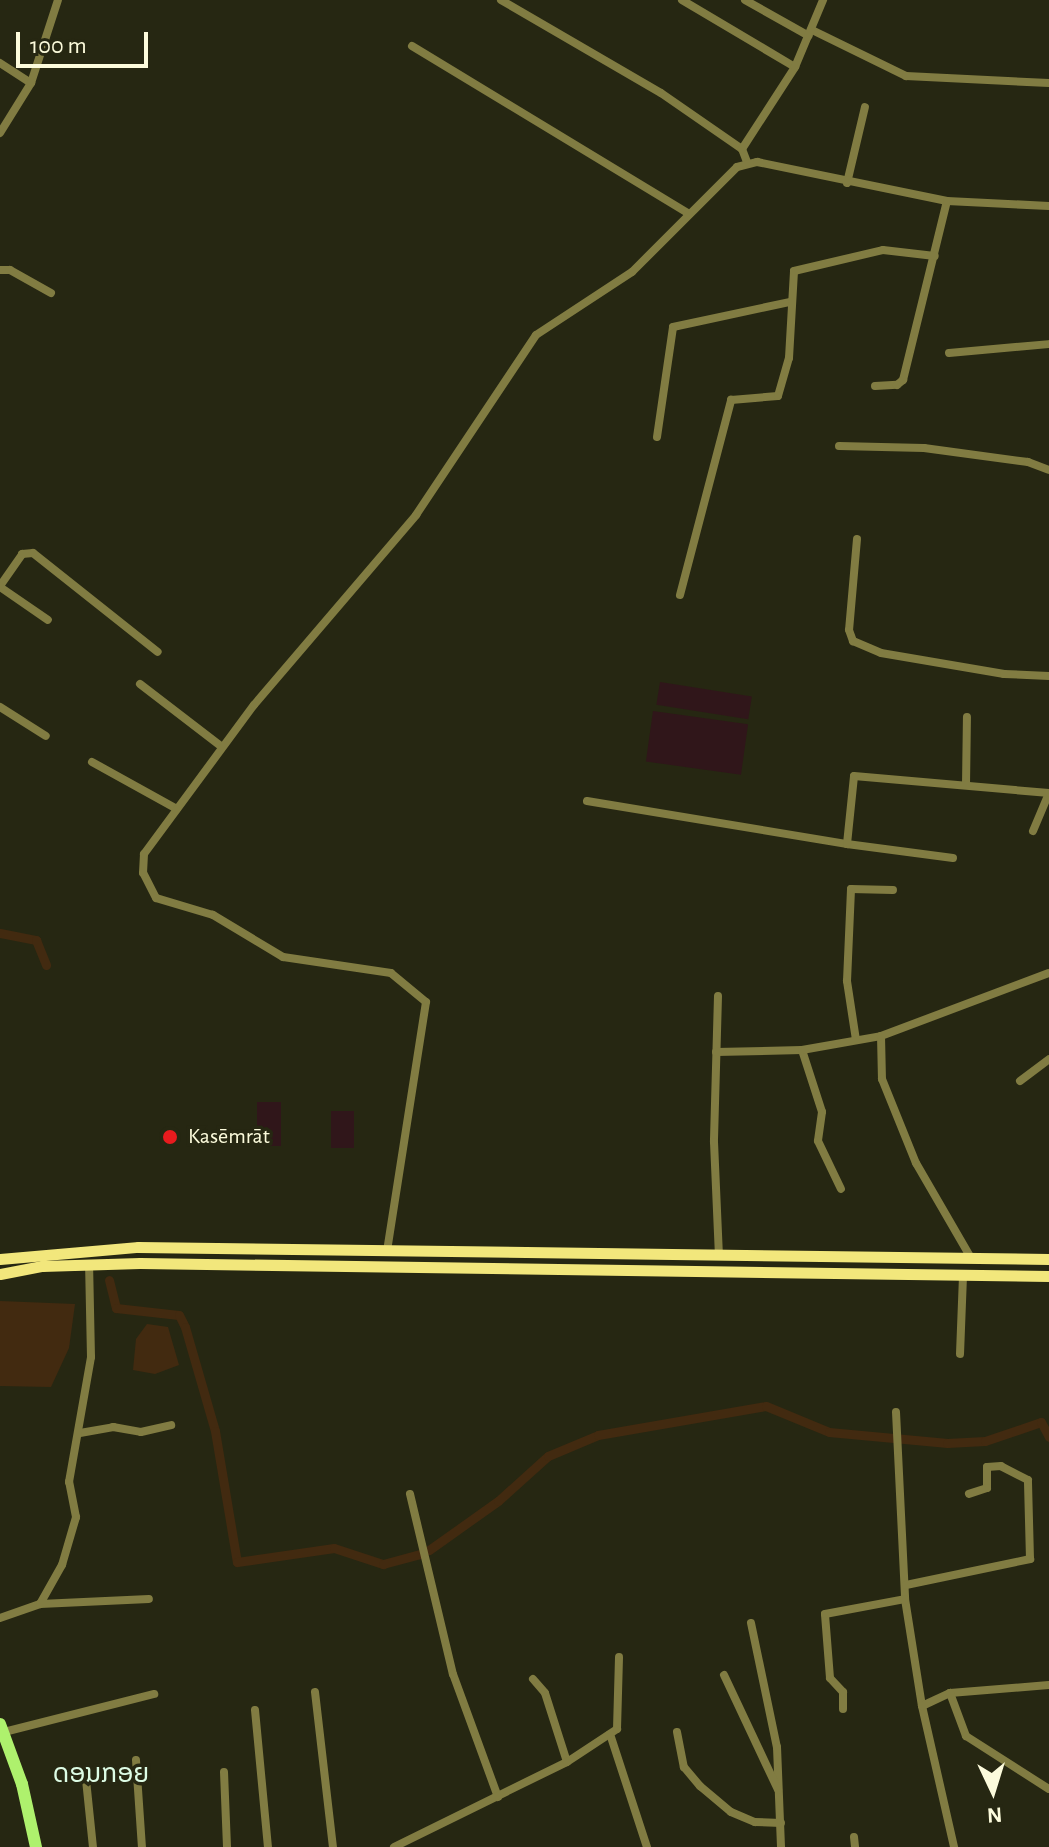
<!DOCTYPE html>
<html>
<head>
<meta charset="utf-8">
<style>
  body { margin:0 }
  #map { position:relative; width:1049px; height:1847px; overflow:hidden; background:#262712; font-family:"Alegreya Sans","Noto Sans Lao",sans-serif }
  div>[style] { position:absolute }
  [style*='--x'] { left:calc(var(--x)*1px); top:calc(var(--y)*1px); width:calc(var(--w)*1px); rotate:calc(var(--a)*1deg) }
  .green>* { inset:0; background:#30161a; transform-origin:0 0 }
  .water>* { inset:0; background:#422a10 }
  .canal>* { height:9px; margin:-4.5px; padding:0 4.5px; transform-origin:4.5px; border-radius:4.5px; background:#422a10 }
  .street>* { height:8px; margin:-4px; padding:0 4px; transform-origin:4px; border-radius:4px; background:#817c42 }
  .secondary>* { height:11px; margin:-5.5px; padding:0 5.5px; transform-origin:5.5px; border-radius:5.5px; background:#f2e77c }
  .primary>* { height:12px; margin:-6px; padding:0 6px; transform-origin:6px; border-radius:6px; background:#aef16d }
  .dots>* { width:22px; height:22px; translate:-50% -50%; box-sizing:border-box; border:4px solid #262712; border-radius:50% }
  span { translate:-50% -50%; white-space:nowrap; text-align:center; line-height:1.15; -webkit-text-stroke:7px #262712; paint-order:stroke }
  .poi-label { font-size:22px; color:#fcfbdc }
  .left { translate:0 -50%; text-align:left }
  .quarter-label { font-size:26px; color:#ddfce5 }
  .north { position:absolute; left:953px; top:1751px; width:80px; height:80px; -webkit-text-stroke:6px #262712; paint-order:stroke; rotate:176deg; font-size:22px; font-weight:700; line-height:32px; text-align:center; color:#fcfbdc }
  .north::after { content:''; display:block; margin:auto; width:28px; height:36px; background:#fcfbdc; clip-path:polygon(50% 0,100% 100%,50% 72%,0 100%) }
  .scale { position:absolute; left:16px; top:32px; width:132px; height:36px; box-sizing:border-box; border:4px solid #fcfbdc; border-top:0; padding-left:10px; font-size:24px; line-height:28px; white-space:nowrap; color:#fcfbdc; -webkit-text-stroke:6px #262712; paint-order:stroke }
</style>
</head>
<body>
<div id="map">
  <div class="green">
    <i style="left:660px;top:682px;width:93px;height:23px;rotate:9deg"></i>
    <i style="left:653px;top:711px;width:96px;height:51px;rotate:8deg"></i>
    <i style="left:257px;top:1102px;width:24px;height:44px"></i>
    <i style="left:331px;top:1111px;width:23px;height:37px"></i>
  </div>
  <div class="water">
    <i style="clip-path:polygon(0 1301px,75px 1304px,69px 1348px,51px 1387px,0 1386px)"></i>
    <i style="clip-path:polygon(147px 1324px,168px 1327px,179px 1365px,155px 1374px,133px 1370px,136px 1339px)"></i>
  </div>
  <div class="canal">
    <i style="--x:0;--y:933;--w:37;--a:11"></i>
    <i style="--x:36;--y:940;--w:27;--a:68"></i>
    <i style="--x:109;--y:1280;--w:29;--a:76"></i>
    <i style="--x:116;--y:1308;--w:63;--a:6.3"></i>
    <i style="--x:179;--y:1315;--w:13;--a:63"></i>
    <i style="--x:185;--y:1327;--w:108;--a:73.9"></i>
    <i style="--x:215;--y:1431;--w:133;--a:80.5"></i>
    <i style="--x:237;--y:1562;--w:98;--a:-8.2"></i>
    <i style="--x:334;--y:1548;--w:52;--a:18.1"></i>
    <i style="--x:383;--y:1564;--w:38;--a:-15"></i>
    <i style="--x:429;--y:1550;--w:85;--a:-35.4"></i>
    <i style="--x:498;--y:1501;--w:67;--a:-42"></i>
    <i style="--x:548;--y:1456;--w:54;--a:-22.8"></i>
    <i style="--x:598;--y:1435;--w:170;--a:-9.8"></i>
    <i style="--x:766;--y:1406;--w:68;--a:22.4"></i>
    <i style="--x:829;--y:1432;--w:119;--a:5.3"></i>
    <i style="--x:947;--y:1443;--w:38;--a:-3"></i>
    <i style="--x:985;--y:1441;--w:59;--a:-18.7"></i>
    <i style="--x:1041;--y:1422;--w:17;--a:62"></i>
  </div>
  <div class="street">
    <i style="--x:501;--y:0;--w:185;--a:30.2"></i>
    <i style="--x:661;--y:93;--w:98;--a:34.7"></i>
    <i style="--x:682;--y:0;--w:131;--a:30.7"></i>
    <i style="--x:745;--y:0;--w:73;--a:29.4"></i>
    <i style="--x:812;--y:30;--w:105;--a:26.1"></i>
    <i style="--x:906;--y:76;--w:143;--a:2.8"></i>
    <i style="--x:412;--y:46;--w:324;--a:31.2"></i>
    <i style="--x:0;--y:63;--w:37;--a:33"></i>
    <i style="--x:0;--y:133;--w:59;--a:-58.2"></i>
    <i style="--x:31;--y:83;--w:87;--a:-72"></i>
    <i style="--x:747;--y:162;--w:14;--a:-111"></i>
    <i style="--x:742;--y:149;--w:98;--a:-57.1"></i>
    <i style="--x:795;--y:67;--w:73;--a:-67.3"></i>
    <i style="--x:847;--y:183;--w:78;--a:-76.7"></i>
    <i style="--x:0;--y:270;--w:10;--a:0"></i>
    <i style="--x:10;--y:270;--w:47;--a:29.3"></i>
    <i style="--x:949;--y:353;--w:100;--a:-5.1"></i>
    <i style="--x:875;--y:386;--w:22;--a:-3"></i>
    <i style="--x:897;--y:385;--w:8;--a:-40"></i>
    <i style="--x:903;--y:380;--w:184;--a:-76.2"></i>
    <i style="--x:657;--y:437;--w:111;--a:-81.7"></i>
    <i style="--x:673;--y:327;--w:120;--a:-12.1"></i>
    <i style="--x:839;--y:446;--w:85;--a:1.3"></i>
    <i style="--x:924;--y:448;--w:105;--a:7.7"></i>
    <i style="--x:1028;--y:462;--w:22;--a:21"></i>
    <i style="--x:857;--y:539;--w:91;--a:95"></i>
    <i style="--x:849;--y:630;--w:12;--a:70"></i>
    <i style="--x:853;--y:641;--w:30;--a:23"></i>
    <i style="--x:881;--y:653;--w:125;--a:9.7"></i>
    <i style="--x:1004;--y:674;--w:45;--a:2.5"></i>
    <i style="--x:0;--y:586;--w:39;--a:-55"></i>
    <i style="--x:22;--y:554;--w:11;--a:-5"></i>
    <i style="--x:33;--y:553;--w:159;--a:38.4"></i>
    <i style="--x:0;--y:587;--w:58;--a:34.5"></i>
    <i style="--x:680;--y:595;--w:202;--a:-75.3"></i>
    <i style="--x:731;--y:400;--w:47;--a:-4.9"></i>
    <i style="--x:778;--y:396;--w:40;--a:-74"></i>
    <i style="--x:789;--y:358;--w:87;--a:-86.7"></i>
    <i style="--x:794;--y:271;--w:91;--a:-13.3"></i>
    <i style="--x:883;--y:250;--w:52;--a:6.6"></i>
    <i style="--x:140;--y:684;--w:103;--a:37.5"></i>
    <i style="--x:0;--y:707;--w:54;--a:32.2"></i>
    <i style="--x:92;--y:762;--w:97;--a:28.9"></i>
    <i style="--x:966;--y:785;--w:68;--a:-89.2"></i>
    <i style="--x:587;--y:801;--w:264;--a:9.4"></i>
    <i style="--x:1033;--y:831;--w:41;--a:-67.2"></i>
    <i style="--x:953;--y:858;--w:107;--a:-172.5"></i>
    <i style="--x:847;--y:844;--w:68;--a:-84.1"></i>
    <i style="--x:854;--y:776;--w:196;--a:5"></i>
    <i style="--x:718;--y:996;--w:146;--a:91.6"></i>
    <i style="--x:714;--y:1142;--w:114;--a:87.5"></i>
    <i style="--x:881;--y:1036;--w:43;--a:88.7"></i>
    <i style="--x:882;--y:1079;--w:91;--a:68"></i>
    <i style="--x:916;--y:1163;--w:110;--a:59.9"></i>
    <i style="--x:856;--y:1040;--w:60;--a:-98.7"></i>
    <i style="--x:847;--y:981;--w:92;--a:-87.5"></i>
    <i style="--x:851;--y:889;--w:42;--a:1.4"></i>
    <i style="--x:802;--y:1050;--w:65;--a:72.1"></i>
    <i style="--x:822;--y:1112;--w:29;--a:98"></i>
    <i style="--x:818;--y:1141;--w:53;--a:64.4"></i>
    <i style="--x:716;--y:1052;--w:86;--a:-1.3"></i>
    <i style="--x:802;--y:1050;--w:80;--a:-10"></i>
    <i style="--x:881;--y:1036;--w:179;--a:-20.6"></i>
    <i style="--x:1020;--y:1081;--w:36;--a:-37"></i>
    <i style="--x:387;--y:1251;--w:252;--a:-81.1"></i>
    <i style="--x:426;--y:1002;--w:45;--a:-140.4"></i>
    <i style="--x:391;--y:973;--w:109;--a:-171.6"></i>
    <i style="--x:283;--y:957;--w:82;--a:-149"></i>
    <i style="--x:213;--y:915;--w:59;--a:-163.4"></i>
    <i style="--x:156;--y:898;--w:28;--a:-117"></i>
    <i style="--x:143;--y:873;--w:19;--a:-87"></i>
    <i style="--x:144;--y:854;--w:185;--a:-53.6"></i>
    <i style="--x:254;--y:705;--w:250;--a:-49.5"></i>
    <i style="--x:416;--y:515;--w:216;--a:-56.3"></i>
    <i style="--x:536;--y:335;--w:115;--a:-33.3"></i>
    <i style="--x:632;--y:272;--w:148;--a:-45"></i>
    <i style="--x:737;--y:167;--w:21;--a:-14"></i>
    <i style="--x:757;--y:162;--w:194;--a:11.6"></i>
    <i style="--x:947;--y:201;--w:102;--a:2.8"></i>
    <i style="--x:960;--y:1354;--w:79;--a:-87.8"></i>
    <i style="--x:896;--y:1412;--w:187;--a:87.2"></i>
    <i style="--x:905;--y:1599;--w:108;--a:81"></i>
    <i style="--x:922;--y:1706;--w:145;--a:77.2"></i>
    <i style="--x:80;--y:1433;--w:34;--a:-10"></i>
    <i style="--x:113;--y:1427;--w:28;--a:10"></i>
    <i style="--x:141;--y:1432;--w:31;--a:-13"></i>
    <i style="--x:410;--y:1494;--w:185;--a:76.6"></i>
    <i style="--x:453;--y:1674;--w:131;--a:69.9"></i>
    <i style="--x:906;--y:1585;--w:127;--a:-11.8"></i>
    <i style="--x:1030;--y:1559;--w:79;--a:-91.5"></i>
    <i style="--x:1028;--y:1480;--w:30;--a:-153"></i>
    <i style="--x:1001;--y:1466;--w:14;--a:176"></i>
    <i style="--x:987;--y:1467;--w:21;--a:90"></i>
    <i style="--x:987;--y:1488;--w:19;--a:162"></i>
    <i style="--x:40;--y:1604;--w:45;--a:-60.6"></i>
    <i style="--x:62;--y:1565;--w:50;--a:-73.7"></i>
    <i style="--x:76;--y:1517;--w:36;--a:-101"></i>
    <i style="--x:69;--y:1482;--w:127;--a:-80"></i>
    <i style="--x:91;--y:1357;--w:93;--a:-91.2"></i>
    <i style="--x:0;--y:1618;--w:42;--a:-19.3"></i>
    <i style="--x:40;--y:1604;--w:109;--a:-2.6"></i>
    <i style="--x:751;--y:1623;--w:127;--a:78.2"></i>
    <i style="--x:777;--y:1747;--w:100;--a:87.7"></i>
    <i style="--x:724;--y:1675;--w:127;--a:64.8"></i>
    <i style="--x:533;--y:1679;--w:18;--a:49"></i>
    <i style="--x:545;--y:1693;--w:72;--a:72.3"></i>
    <i style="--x:315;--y:1692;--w:156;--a:83.4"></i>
    <i style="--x:950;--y:1693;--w:99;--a:-4.6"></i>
    <i style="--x:922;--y:1706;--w:31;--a:-25"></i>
    <i style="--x:950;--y:1693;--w:46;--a:69.6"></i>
    <i style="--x:966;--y:1736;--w:98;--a:32.6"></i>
    <i style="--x:843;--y:1709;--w:17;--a:-90"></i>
    <i style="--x:843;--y:1692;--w:19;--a:-133"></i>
    <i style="--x:830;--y:1678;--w:64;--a:-94.5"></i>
    <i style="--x:825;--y:1614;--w:81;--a:-10.6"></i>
    <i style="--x:255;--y:1710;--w:138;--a:84.6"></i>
    <i style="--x:4;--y:1732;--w:155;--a:-14.2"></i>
    <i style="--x:677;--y:1732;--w:36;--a:79"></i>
    <i style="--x:684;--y:1767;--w:25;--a:50"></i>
    <i style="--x:700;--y:1786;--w:40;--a:40"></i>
    <i style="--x:731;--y:1812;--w:26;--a:23"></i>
    <i style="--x:755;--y:1822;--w:26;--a:2"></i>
    <i style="--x:610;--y:1734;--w:119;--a:71.9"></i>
    <i style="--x:136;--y:1760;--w:87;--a:86.1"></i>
    <i style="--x:85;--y:1770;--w:77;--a:84.1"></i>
    <i style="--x:224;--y:1772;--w:75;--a:87.7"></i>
    <i style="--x:854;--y:1837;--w:10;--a:84"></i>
    <i style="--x:394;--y:1847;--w:193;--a:-26.2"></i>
    <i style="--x:567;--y:1762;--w:60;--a:-33.4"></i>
    <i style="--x:617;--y:1729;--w:72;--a:-88.4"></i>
  </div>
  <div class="secondary">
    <i style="--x:0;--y:1259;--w:139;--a:-5"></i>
    <i style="--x:138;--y:1247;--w:911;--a:0.75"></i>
    <i style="--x:0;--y:1274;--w:43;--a:-10.8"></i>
    <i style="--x:42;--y:1266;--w:98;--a:-1.8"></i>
    <i style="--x:140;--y:1263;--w:909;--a:0.82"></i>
  </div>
  <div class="primary">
    <i style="--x:0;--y:1724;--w:64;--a:69.9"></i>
    <i style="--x:22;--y:1784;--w:65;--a:77.5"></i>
  </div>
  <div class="dots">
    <i style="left:170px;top:1137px;background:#e81b1e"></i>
  </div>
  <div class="poi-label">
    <span class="left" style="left:188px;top:1137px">Kasēmrāt</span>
  </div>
  <div class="quarter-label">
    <span style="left:101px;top:1775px">ດອນກອຍ</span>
  </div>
  <div class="north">N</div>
  <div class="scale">100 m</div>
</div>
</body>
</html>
